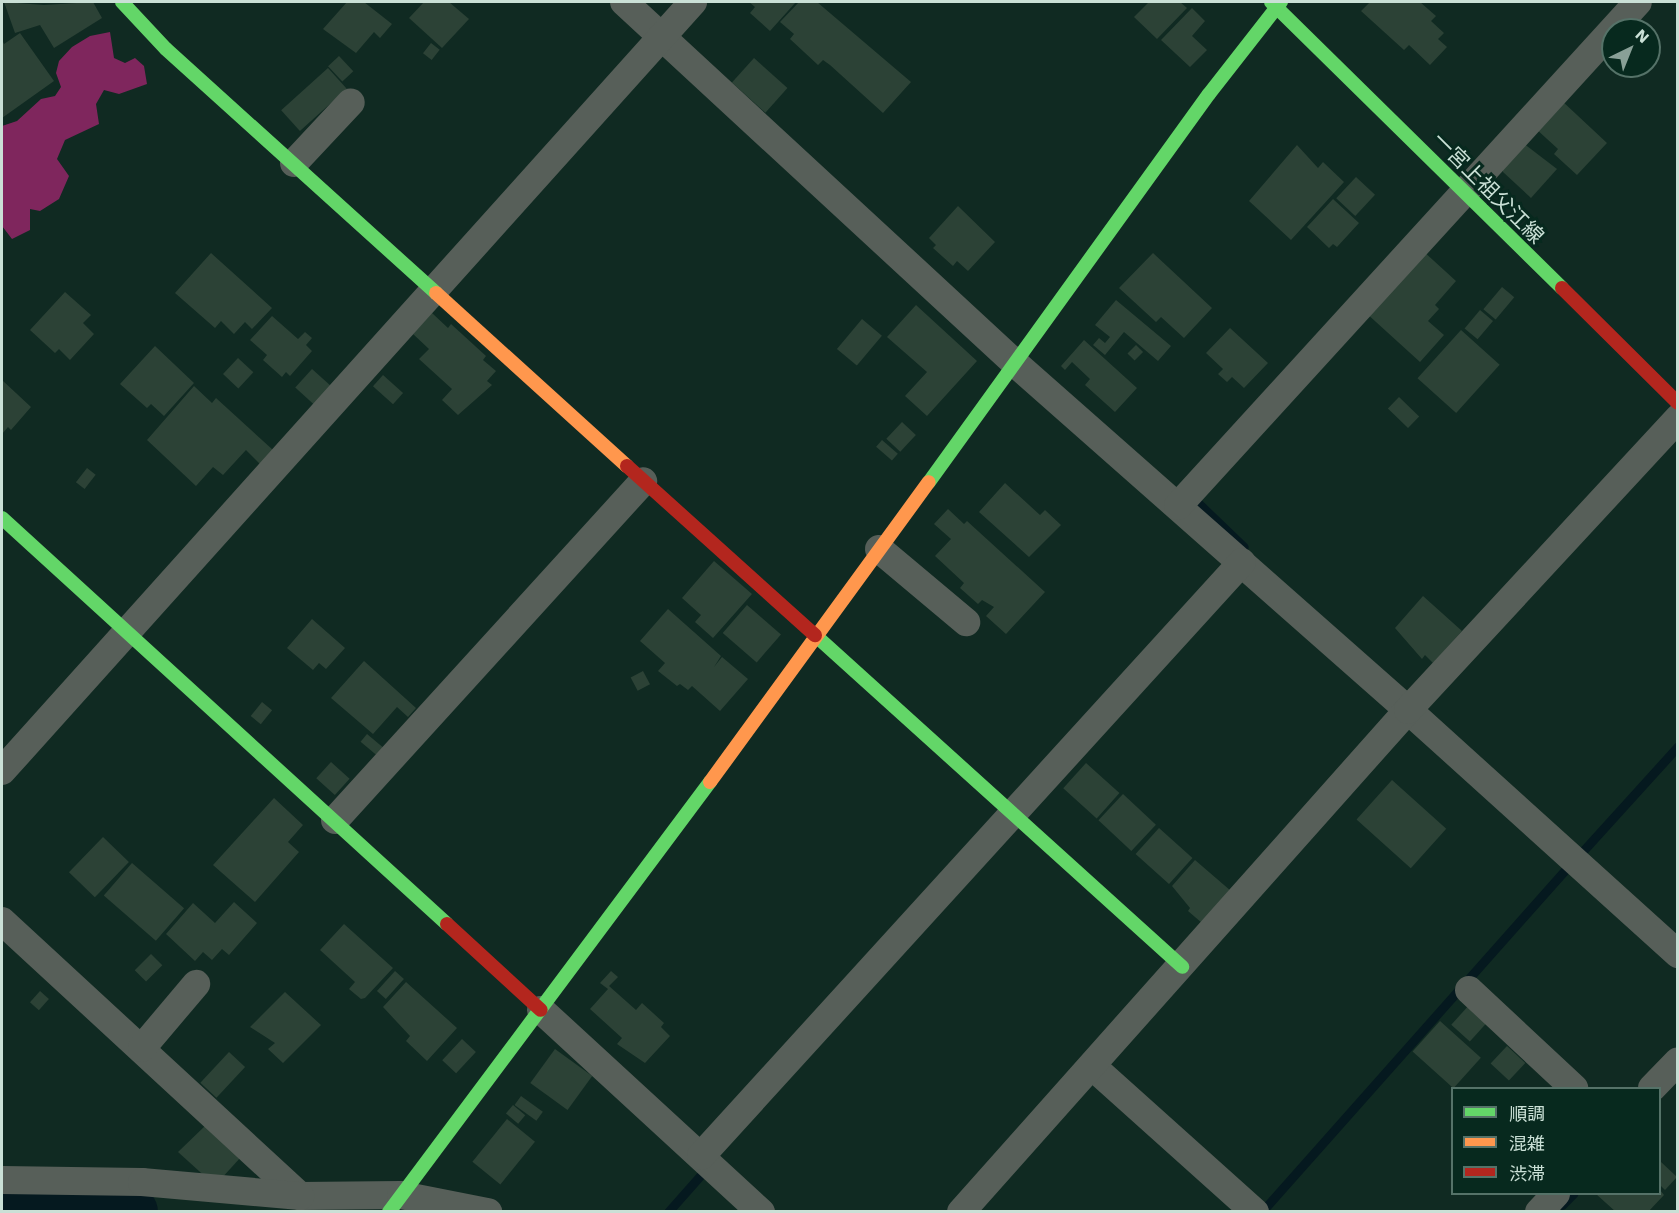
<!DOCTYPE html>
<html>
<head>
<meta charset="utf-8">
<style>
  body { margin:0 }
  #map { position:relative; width:1679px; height:1213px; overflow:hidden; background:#102a22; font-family:"Work Sans","Noto Sans JP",sans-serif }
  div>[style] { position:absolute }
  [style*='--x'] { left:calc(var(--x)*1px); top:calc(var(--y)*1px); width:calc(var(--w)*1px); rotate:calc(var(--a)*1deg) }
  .forest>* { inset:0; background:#7f265d }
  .stream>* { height:9px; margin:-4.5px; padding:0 4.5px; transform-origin:4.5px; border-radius:4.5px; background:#05191f }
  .river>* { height:54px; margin:-27px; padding:0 27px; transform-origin:27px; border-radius:27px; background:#05191f }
  .building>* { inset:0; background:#2c4236; transform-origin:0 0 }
  .street>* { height:28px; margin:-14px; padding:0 14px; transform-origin:14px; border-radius:14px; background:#575f59 }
  .fast>* { height:14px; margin:-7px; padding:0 7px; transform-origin:7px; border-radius:7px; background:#63d668 }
  .slow>* { height:14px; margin:-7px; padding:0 7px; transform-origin:7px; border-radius:7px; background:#ff974d }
  .jam>* { height:14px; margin:-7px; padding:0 7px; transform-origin:7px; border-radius:7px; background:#b3261e }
  span { translate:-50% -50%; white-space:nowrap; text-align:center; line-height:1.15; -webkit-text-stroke:6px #07291e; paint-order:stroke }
  .street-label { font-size:21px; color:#cae0d6 }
  .frame { position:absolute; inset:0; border:3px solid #cae0d6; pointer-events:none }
  .legend { position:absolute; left:1451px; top:1087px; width:210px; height:108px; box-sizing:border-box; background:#07291e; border:2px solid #557268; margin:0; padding:8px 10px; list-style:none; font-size:18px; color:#cae0d6 }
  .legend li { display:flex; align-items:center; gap:12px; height:30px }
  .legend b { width:30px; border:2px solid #557268 }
  .north { position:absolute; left:1601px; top:18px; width:60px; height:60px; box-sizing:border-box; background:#07291e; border:2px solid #557268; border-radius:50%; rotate:43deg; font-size:16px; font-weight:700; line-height:24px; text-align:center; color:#cae0d6 }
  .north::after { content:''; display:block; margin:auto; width:21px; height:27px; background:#89a097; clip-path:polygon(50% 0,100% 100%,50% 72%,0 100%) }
</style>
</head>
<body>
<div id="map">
  <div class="forest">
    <i style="clip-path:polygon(110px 32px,114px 58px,125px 63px,135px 58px,144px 66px,147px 84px,119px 94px,104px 90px,96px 104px,99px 124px,65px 140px,57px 159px,69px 176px,59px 199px,40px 211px,30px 209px,30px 230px,12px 239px,2px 226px,2px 126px,17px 121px,41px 99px,55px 96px,61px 87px,56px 73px,59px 61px,72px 47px,90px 36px)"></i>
  </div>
  <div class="stream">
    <i style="--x:1196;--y:501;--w:66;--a:43.8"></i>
    <i style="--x:1582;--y:852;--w:143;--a:-47.8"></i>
    <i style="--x:1562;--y:1205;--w:16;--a:-45"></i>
    <i style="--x:1265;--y:1208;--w:459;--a:-48.4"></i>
    <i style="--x:668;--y:1212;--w:48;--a:-48.4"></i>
  </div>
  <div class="river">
    <i style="--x:2;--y:1209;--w:129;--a:1.3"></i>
  </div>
  <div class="building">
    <i style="clip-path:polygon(4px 2px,44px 5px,93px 2px,102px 18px,54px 48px,40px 25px,15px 33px)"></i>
    <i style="clip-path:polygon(347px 2px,364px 2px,392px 24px,380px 38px,374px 32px,356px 53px,323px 29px)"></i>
    <i style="clip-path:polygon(424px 2px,449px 2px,469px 19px,442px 48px,409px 18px)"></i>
    <i style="clip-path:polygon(749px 2px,796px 2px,770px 31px,750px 13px,755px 7px)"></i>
    <i style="clip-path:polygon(799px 2px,817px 2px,911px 82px,883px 113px,830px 65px,823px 60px,818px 65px,790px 39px,794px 34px,780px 22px)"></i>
    <i style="clip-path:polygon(1149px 2px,1180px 2px,1187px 8px,1157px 39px,1134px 17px)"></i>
    <i style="clip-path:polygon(1370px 2px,1420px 2px,1436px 16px,1431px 21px,1444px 33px,1438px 39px,1447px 47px,1430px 65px,1409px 45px,1404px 50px,1361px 11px)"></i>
    <i style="clip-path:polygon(1192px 8px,1205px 21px,1192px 36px,1207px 50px,1190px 67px,1161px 40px)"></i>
    <i style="clip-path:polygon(20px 33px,54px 81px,2px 118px,2px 40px,4px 44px)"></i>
    <i style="left:431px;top:43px;width:11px;height:13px;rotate:38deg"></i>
    <i style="left:339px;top:56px;width:21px;height:15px;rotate:47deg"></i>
    <i style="left:754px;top:58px;width:45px;height:33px;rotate:42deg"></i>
    <i style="left:328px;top:68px;width:28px;height:63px;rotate:48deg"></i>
    <i style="clip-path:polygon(1561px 100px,1607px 143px,1577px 175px,1554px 154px,1558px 149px,1535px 128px)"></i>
    <i style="clip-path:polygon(1519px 140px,1557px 169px,1531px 198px,1503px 172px,1502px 158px)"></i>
    <i style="clip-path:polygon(1297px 145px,1318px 168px,1323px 162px,1344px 182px,1291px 240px,1249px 201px)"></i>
    <i style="left:1356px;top:177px;width:26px;height:29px;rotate:43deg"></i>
    <i style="clip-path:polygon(1333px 199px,1359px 223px,1337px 247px,1333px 244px,1329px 248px,1307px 227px)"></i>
    <i style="clip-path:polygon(958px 206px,995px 242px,968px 271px,957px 261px,953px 266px,933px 248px,936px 245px,929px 238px)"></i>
    <i style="clip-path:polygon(1422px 250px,1456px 281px,1435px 305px,1439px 309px,1428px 321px,1444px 335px,1420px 362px,1365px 312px)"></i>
    <i style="clip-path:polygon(211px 253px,272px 308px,252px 329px,245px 322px,234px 334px,221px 321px,215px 328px,175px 293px)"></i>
    <i style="clip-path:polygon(1153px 253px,1212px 308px,1184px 338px,1161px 317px,1156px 322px,1119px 288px)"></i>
    <i style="left:1502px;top:287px;width:16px;height:29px;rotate:40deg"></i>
    <i style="clip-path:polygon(65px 292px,91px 315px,83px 323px,94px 334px,70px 360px,59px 349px,55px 353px,30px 330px)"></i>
    <i style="clip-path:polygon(1116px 300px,1171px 346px,1158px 361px,1124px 332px,1105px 355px,1093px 345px,1099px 338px,1105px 343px,1110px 337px,1095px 325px)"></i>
    <i style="clip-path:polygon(916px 305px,977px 361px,927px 416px,905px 396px,927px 372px,887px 337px)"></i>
    <i style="left:1480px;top:310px;width:17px;height:24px;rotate:40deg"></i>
    <i style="clip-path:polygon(432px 313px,448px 328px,451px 324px,486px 356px,483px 360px,496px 371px,487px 381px,492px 385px,458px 415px,442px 400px,452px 389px,419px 359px,429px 349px,413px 334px)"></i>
    <i style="clip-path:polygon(272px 316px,298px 339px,305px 332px,312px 338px,306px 345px,312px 351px,290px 376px,286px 372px,282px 377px,263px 360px,267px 355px,250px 340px)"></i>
    <i style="left:862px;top:319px;width:26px;height:39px;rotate:40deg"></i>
    <i style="clip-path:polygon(1230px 328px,1268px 363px,1244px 388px,1232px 377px,1227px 382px,1218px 374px,1223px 369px,1206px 353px)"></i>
    <i style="left:1461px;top:330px;width:52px;height:65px;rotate:42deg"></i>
    <i style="clip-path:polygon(1084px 340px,1137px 388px,1115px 412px,1085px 385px,1090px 379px,1072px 362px,1065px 370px,1061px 366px)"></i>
    <i style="left:1136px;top:345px;width:10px;height:12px;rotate:45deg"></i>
    <i style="clip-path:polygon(155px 346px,194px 383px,164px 416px,151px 404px,147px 408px,120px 384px)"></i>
    <i style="left:238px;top:358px;width:21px;height:22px;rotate:43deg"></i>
    <i style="left:312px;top:369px;width:27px;height:25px;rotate:42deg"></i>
    <i style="left:383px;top:375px;width:27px;height:15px;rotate:42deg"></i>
    <i style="clip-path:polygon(2px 380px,31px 407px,11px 430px,8px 427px,2px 434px)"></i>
    <i style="clip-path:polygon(194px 386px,212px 403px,216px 398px,273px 450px,261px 465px,246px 450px,223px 475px,213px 467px,196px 486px,147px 440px)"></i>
    <i style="left:1399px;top:397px;width:28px;height:16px;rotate:44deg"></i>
    <i style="left:902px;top:422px;width:19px;height:23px;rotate:43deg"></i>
    <i style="left:882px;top:440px;width:21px;height:9px;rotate:41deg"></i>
    <i style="left:87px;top:468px;width:11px;height:18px;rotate:38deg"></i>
    <i style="clip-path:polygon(1005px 483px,1040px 515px,1045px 510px,1061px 525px,1029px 557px,979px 512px)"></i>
    <i style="clip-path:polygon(948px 509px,964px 524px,967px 521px,1045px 592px,1006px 634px,986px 616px,994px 607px,982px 600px,978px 604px,960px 588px,964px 583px,935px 556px,951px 539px,934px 524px)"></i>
    <i style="clip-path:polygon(714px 561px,752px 594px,713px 638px,695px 622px,701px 615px,682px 598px)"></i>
    <i style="clip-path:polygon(1423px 596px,1462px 631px,1433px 663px,1425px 655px,1422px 659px,1395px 628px)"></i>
    <i style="left:747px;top:605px;width:45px;height:37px;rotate:41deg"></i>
    <i style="clip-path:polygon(668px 609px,721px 656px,714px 667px,722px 657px,748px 679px,720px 711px,692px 686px,688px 690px,680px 684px,677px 686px,658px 671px,665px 663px,640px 641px)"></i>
    <i style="clip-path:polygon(312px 619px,345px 648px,326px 669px,319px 663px,313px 670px,287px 648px)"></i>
    <i style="clip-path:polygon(364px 661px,416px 708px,408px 717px,397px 707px,373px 734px,331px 698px)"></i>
    <i style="left:643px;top:671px;width:15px;height:14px;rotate:62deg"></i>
    <i style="left:262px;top:702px;width:13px;height:18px;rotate:39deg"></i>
    <i style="left:367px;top:734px;width:25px;height:10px;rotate:40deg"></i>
    <i style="left:331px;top:762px;width:25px;height:22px;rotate:42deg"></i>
    <i style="left:1086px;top:763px;width:45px;height:34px;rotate:42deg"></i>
    <i style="left:1392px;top:780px;width:73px;height:53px;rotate:42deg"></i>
    <i style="left:1123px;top:794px;width:45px;height:36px;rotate:43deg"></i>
    <i style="clip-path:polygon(274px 798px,303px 825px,288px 842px,299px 852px,255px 902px,213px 865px)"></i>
    <i style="left:1159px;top:828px;width:45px;height:35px;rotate:42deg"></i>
    <i style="left:103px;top:837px;width:36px;height:49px;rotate:44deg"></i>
    <i style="clip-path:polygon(1195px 860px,1231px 891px,1202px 923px,1188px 911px,1190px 908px,1172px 886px)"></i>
    <i style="left:132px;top:863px;width:69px;height:43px;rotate:41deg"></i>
    <i style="clip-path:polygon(234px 902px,257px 923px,229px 955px,222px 949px,212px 960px,203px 952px,195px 961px,166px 934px,193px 903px,215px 923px)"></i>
    <i style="clip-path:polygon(344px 924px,393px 968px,365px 998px,361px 999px,349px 989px,355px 982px,320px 950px)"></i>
    <i style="left:151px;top:954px;width:16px;height:23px;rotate:45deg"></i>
    <i style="left:395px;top:971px;width:12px;height:27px;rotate:42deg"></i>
    <i style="clip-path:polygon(611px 971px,618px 977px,609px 986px,636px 1010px,642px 1003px,664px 1023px,661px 1027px,670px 1036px,645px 1063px,617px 1044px,622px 1038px,590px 1009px,608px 989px,600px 983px)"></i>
    <i style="clip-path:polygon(406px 982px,457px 1028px,427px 1061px,406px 1041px,410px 1036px,383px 1007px)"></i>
    <i style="left:40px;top:991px;width:12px;height:15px;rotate:42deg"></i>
    <i style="clip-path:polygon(285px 992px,321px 1025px,283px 1063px,268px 1049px,275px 1043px,250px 1027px)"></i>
    <i style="left:1470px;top:1004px;width:25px;height:28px;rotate:42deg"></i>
    <i style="left:1440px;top:1021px;width:55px;height:41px;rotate:42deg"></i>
    <i style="left:462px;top:1039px;width:19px;height:29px;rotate:43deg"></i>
    <i style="left:1507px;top:1046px;width:25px;height:24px;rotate:43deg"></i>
    <i style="left:555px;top:1049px;width:46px;height:42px;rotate:36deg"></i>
    <i style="left:229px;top:1052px;width:22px;height:42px;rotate:43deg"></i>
    <i style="left:521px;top:1096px;width:27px;height:11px;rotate:36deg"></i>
    <i style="left:513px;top:1105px;width:16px;height:11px;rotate:40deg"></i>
    <i style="left:507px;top:1119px;width:36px;height:55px;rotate:39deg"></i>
    <i style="clip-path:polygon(206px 1125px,241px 1157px,220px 1180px,210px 1181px,178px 1152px)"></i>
    <i style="clip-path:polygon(1660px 1161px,1677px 1177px,1665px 1190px,1660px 1185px)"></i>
    <i style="clip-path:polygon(1660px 1190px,1664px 1195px,1648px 1212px,1616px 1212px,1596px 1194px,1660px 1194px)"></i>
  </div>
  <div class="street">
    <i style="--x:624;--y:2;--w:535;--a:42.73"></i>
    <i style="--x:1017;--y:365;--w:521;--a:41.42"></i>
    <i style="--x:1408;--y:710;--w:364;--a:42.1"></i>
    <i style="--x:294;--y:163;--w:83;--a:-46.9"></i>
    <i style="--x:1178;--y:506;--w:682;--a:-47.61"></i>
    <i style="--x:879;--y:549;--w:114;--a:40"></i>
    <i style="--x:2;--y:771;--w:1034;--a:-48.06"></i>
    <i style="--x:335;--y:820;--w:458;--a:-47.7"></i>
    <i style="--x:2;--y:921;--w:405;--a:42.7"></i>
    <i style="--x:300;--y:1196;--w:101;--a:-0.6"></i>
    <i style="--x:401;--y:1195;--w:89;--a:11.1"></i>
    <i style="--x:1469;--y:990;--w:144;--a:43"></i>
    <i style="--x:541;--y:1010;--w:299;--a:42.6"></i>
    <i style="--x:142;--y:1048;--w:84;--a:-49.8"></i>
    <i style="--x:1092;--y:1066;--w:219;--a:41.9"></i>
    <i style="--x:1652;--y:1088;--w:37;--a:-46"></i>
    <i style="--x:701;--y:1156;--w:803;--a:-47.67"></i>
    <i style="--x:2;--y:1180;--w:140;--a:0.8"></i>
    <i style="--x:142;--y:1182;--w:159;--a:5.1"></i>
    <i style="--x:961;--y:1212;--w:672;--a:-48.32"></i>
    <i style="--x:1408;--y:710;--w:398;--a:-47.2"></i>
    <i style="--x:1539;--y:1212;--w:25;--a:-47"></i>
  </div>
  <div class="fast">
    <i style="--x:122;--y:2;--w:64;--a:46.9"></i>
    <i style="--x:166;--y:49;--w:364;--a:42.1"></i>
    <i style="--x:1271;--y:2;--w:408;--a:44.5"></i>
    <i style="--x:929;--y:482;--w:478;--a:-54.2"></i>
    <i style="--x:1209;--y:94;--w:117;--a:-52"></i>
    <i style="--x:2;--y:518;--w:602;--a:42.38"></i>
    <i style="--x:815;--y:635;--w:495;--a:42.1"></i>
    <i style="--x:389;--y:1212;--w:537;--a:-53.26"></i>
  </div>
  <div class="slow">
    <i style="--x:436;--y:293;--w:258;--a:42.2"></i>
    <i style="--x:710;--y:782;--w:371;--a:-53.9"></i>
  </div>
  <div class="jam">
    <i style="--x:1562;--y:288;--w:163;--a:44.8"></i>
    <i style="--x:627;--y:466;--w:253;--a:42"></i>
    <i style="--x:447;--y:924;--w:127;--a:42.5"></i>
  </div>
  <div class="street-label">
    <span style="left:1488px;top:188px;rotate:45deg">一宮上祖父江線</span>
  </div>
  <div class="frame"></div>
  <ul class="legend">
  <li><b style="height:8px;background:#63d668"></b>順調</li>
  <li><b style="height:8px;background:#ff974d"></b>混雑</li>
  <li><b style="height:8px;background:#b3261e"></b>渋滞</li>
  </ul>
  <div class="north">N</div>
</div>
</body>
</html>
